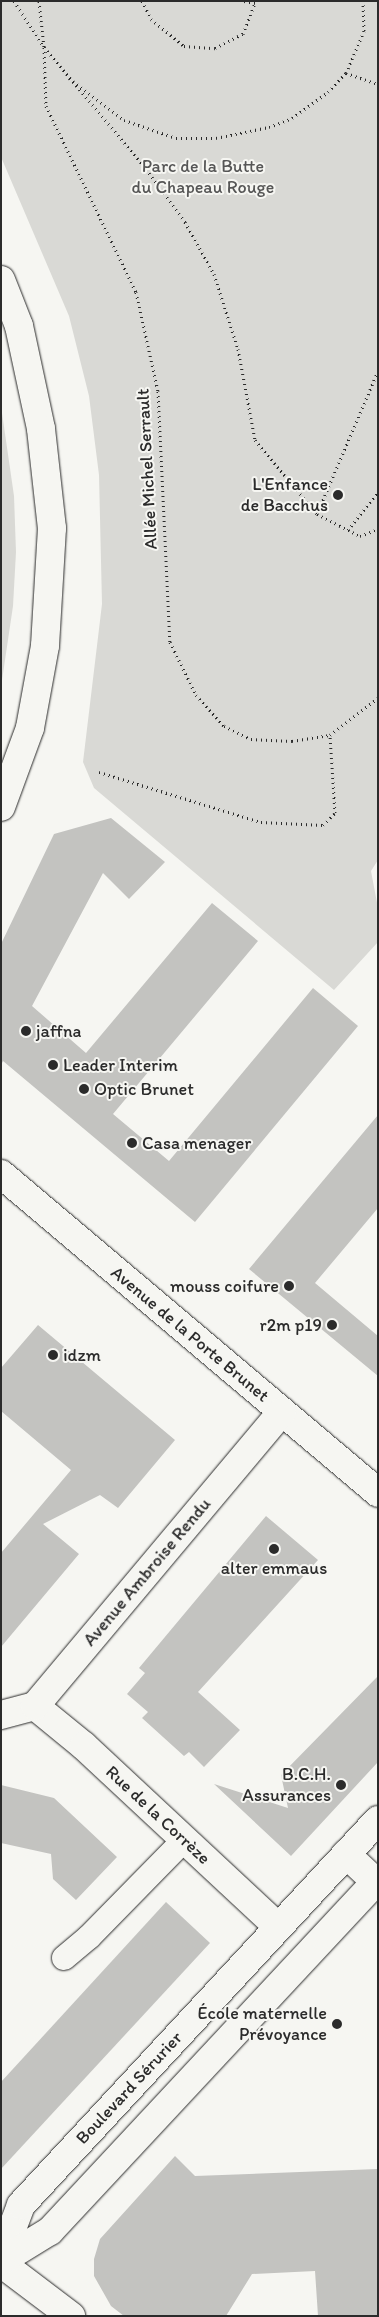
<!DOCTYPE html>
<html>
<head>
<meta charset="utf-8">
<style>
  body { margin:0 }
  #map { position:relative; width:379px; height:2317px; overflow:hidden; background:#f6f6f2; font-family:Itim,sans-serif }
  div>[style] { position:absolute }
  [style*='--x'] { left:calc(var(--x)*1px); top:calc(var(--y)*1px); width:calc(var(--w)*1px); rotate:calc(var(--a)*1deg) }
  .green>* { inset:0; background:#d9d9d5 }
  .building>* { inset:0; background:#c3c3c0 }
  .path>* { height:3px; margin-top:-1.5px; transform-origin:0; background:repeating-linear-gradient(90deg,#2b2b2b 0 1px,transparent 0 5px) }
  .roads { filter:drop-shadow(0 0 1px #2b2b2b) drop-shadow(0 0 1px #2b2b2b) }
  .service>* { height:24px; margin:-12px; padding:0 12px; transform-origin:12px; border-radius:12px; background:#f6f6f2 }
  .minor>* { height:28px; margin:-14px; padding:0 14px; transform-origin:14px; border-radius:14px; background:#f6f6f2 }
  .tertiary>* { height:28px; margin:-14px; padding:0 14px; transform-origin:14px; border-radius:14px; background:#f6f6f2 }
  .primary>* { height:28px; margin:-14px; padding:0 14px; transform-origin:14px; border-radius:14px; background:#f6f6f2 }
  .dots>* { width:14px; height:14px; translate:-50% -50%; box-sizing:border-box; border:2px solid #f6f6f2; border-radius:50% }
  span { translate:-50% -50%; white-space:nowrap; text-align:center; line-height:1.15; -webkit-text-stroke:4px #f6f6f2; paint-order:stroke }
  .park-label { font-size:18px; color:#565656 }
  .street-label { font-size:18px; color:#2b2b2b }
  .poi-label { font-size:18px; color:#2b2b2b }
  .right { translate:-100% -50%; text-align:right }
  .left { translate:0 -50%; text-align:left }
  .frame { position:absolute; inset:0; border:2px solid #2b2b2b; pointer-events:none }
</style>
</head>
<body>
<div id="map">
  <div class="green">
    <i style="clip-path:polygon(1px 1px,378px 1px,378px 860px,371px 871px,378px 908px,378px 942px,334px 990px,94px 788px,83px 762px,102px 604px,99px 475px,89px 396px,69px 316px,1px 157px)"></i>
    <i style="clip-path:polygon(1px 406px,14px 496px,16px 552px,13px 606px,1px 687px)"></i>
  </div>
  <div class="building">
    <i style="clip-path:polygon(111px 818px,165px 862px,129px 899px,103px 873px,32px 1006px,86px 1053px,212px 903px,258px 941px,113px 1114px,169px 1161px,313px 988px,358px 1026px,195px 1222px,3px 1061px,1px 1065px,1px 944px,54px 834px)"></i>
    <i style="clip-path:polygon(378px 1115px,378px 1208px,315px 1283px,378px 1336px,378px 1376px,249px 1269px)"></i>
    <i style="clip-path:polygon(38px 1325px,175px 1440px,118px 1508px,100px 1495px,43px 1524px,79px 1554px,1px 1647px,1px 1553px,71px 1470px,1px 1411px,1px 1368px)"></i>
    <i style="clip-path:polygon(266px 1516px,318px 1560px,198px 1692px,240px 1730px,204px 1767px,189px 1752px,184px 1756px,142px 1718px,148px 1712px,127px 1694px,145px 1673px,139px 1668px)"></i>
    <i style="clip-path:polygon(378px 1676px,378px 1762px,291px 1856px,214px 1784px,288px 1808px,281px 1775px)"></i>
    <i style="clip-path:polygon(1px 1785px,54px 1798px,117px 1857px,76px 1900px,53px 1879px,51px 1854px,1px 1843px)"></i>
    <i style="clip-path:polygon(166px 1902px,210px 1943px,1px 2169px,1px 2082px)"></i>
    <i style="clip-path:polygon(175px 2156px,195px 2176px,378px 2169px,378px 2316px,318px 2316px,315px 2271px,252px 2274px,226px 2316px,124px 2316px,111px 2306px,94px 2276px,94px 2259px,100px 2239px)"></i>
  </div>
  <div class="path">
    <i style="--x:14;--y:1;--w:55;--a:56.9"></i>
    <i style="--x:44;--y:47;--w:59;--a:88.1"></i>
    <i style="--x:46;--y:106;--w:207;--a:64.2"></i>
    <i style="--x:136;--y:292;--w:101;--a:77.5"></i>
    <i style="--x:158;--y:391;--w:251;--a:87.3"></i>
    <i style="--x:170;--y:642;--w:59;--a:63.9"></i>
    <i style="--x:196;--y:695;--w:42;--a:47.9"></i>
    <i style="--x:224;--y:726;--w:30;--a:26"></i>
    <i style="--x:251;--y:739;--w:41;--a:2.8"></i>
    <i style="--x:292;--y:741;--w:38;--a:-9"></i>
    <i style="--x:330;--y:735;--w:61;--a:-37.6"></i>
    <i style="--x:39;--y:1;--w:46;--a:83.8"></i>
    <i style="--x:44;--y:47;--w:154;--a:50"></i>
    <i style="--x:143;--y:165;--w:71;--a:53.6"></i>
    <i style="--x:185;--y:222;--w:60;--a:60.9"></i>
    <i style="--x:214;--y:274;--w:79;--a:72.3"></i>
    <i style="--x:238;--y:349;--w:93;--a:79.4"></i>
    <i style="--x:255;--y:440;--w:97;--a:50"></i>
    <i style="--x:317;--y:514;--w:48;--a:27.1"></i>
    <i style="--x:360;--y:536;--w:19;--a:-21"></i>
    <i style="--x:142;--y:1;--w:20;--a:63"></i>
    <i style="--x:151;--y:19;--w:43;--a:39.3"></i>
    <i style="--x:184;--y:46;--w:31;--a:4"></i>
    <i style="--x:215;--y:48;--w:31;--a:-27"></i>
    <i style="--x:243;--y:34;--w:33;--a:-69"></i>
    <i style="--x:255;--y:3;--w:11;--a:-170"></i>
    <i style="--x:346;--y:73;--w:34;--a:19"></i>
    <i style="--x:69;--y:78;--w:69;--a:37.4"></i>
    <i style="--x:124;--y:120;--w:55;--a:19.1"></i>
    <i style="--x:176;--y:138;--w:40;--a:0"></i>
    <i style="--x:216;--y:138;--w:54;--a:-11.7"></i>
    <i style="--x:269;--y:127;--w:25;--a:-21"></i>
    <i style="--x:292;--y:118;--w:44;--a:-35.8"></i>
    <i style="--x:328;--y:92;--w:26;--a:-47"></i>
    <i style="--x:346;--y:73;--w:46;--a:-66.8"></i>
    <i style="--x:364;--y:31;--w:30;--a:-92"></i>
    <i style="--x:317;--y:514;--w:155;--a:-66.9"></i>
    <i style="--x:348;--y:530;--w:48;--a:-51.7"></i>
    <i style="--x:99;--y:772;--w:170;--a:17.2"></i>
    <i style="--x:261;--y:822;--w:62;--a:2.8"></i>
    <i style="--x:323;--y:825;--w:17;--a:-45"></i>
    <i style="--x:335;--y:813;--w:78;--a:-93.7"></i>
  </div>
  <div class="roads">
    <div class="service">
      <i style="--x:64;--y:1958;--w:33;--a:-40"></i>
      <i style="--x:89;--y:1937;--w:136;--a:-45.6"></i>
    </div>
    <div class="minor">
      <i style="--x:1;--y:1174;--w:494;--a:40.2"></i>
      <i style="--x:35;--y:1706;--w:63;--a:39.2"></i>
      <i style="--x:84;--y:1746;--w:265;--a:43"></i>
      <i style="--x:1;--y:1715;--w:35;--a:-15"></i>
      <i style="--x:35;--y:1706;--w:384;--a:-50"></i>
      <i style="--x:346;--y:1854;--w:44;--a:43.2"></i>
      <i style="--x:1;--y:2263;--w:88;--a:37.1"></i>
    </div>
    <div class="tertiary">
      <i style="--x:1;--y:2258;--w:57;--a:-69.3"></i>
      <i style="--x:21;--y:2205;--w:525;--a:-47.16"></i>
      <i style="--x:1;--y:2261;--w:57;--a:-31.5"></i>
      <i style="--x:50;--y:2231;--w:481;--a:-47"></i>
    </div>
    <div class="primary">
      <i style="--x:1;--y:280;--w:49;--a:68.6"></i>
      <i style="--x:19;--y:326;--w:105;--a:77.9"></i>
      <i style="--x:41;--y:429;--w:100;--a:83.7"></i>
      <i style="--x:52;--y:528;--w:118;--a:93.4"></i>
      <i style="--x:45;--y:646;--w:83;--a:100.4"></i>
      <i style="--x:30;--y:728;--w:84;--a:110.2"></i>
    </div>
  </div>
  <div class="dots">
    <i style="left:338px;top:495px;background:#2b2b2b"></i>
    <i style="left:26px;top:1031px;background:#2b2b2b"></i>
    <i style="left:53px;top:1065px;background:#2b2b2b"></i>
    <i style="left:84px;top:1089px;background:#2b2b2b"></i>
    <i style="left:132px;top:1143px;background:#2b2b2b"></i>
    <i style="left:289px;top:1286px;background:#2b2b2b"></i>
    <i style="left:332px;top:1325px;background:#2b2b2b"></i>
    <i style="left:53px;top:1355px;background:#2b2b2b"></i>
    <i style="left:274px;top:1549px;background:#2b2b2b"></i>
    <i style="left:341px;top:1785px;background:#2b2b2b"></i>
    <i style="left:337px;top:2024px;background:#2b2b2b"></i>
  </div>
  <div class="park-label">
    <span style="left:203px;top:177px">Parc de la Butte<br>du Chapeau Rouge</span>
  </div>
  <div class="street-label">
    <span style="left:147px;top:469px;rotate:-93deg">Allée Michel Serrault</span>
    <span style="left:190px;top:1334px;rotate:40deg">Avenue de la Porte Brunet</span>
    <span style="left:147px;top:1572px;rotate:-50deg">Avenue Ambroise Rendu</span>
    <span style="left:158px;top:1815px;rotate:43deg">Rue de la Corrèze</span>
    <span style="left:129px;top:2088px;rotate:-47deg">Boulevard Sérurier</span>
  </div>
  <div class="poi-label">
    <span class="right" style="left:328px;top:495px">L'Enfance<br>de Bacchus</span>
    <span class="left" style="left:36px;top:1031px">jaffna</span>
    <span class="left" style="left:63px;top:1065px">Leader Interim</span>
    <span class="left" style="left:94px;top:1089px">Optic Brunet</span>
    <span class="left" style="left:142px;top:1143px">Casa menager</span>
    <span class="right" style="left:279px;top:1286px">mouss coifure</span>
    <span class="right" style="left:322px;top:1325px">r2m p19</span>
    <span class="left" style="left:63px;top:1355px">idzm</span>
    <span style="left:274px;top:1568px">alter emmaus</span>
    <span class="right" style="left:331px;top:1785px">B.C.H.<br>Assurances</span>
    <span class="right" style="left:327px;top:2024px">École maternelle<br>Prévoyance</span>
  </div>
  <div class="frame"></div>
</div>
</body>
</html>
